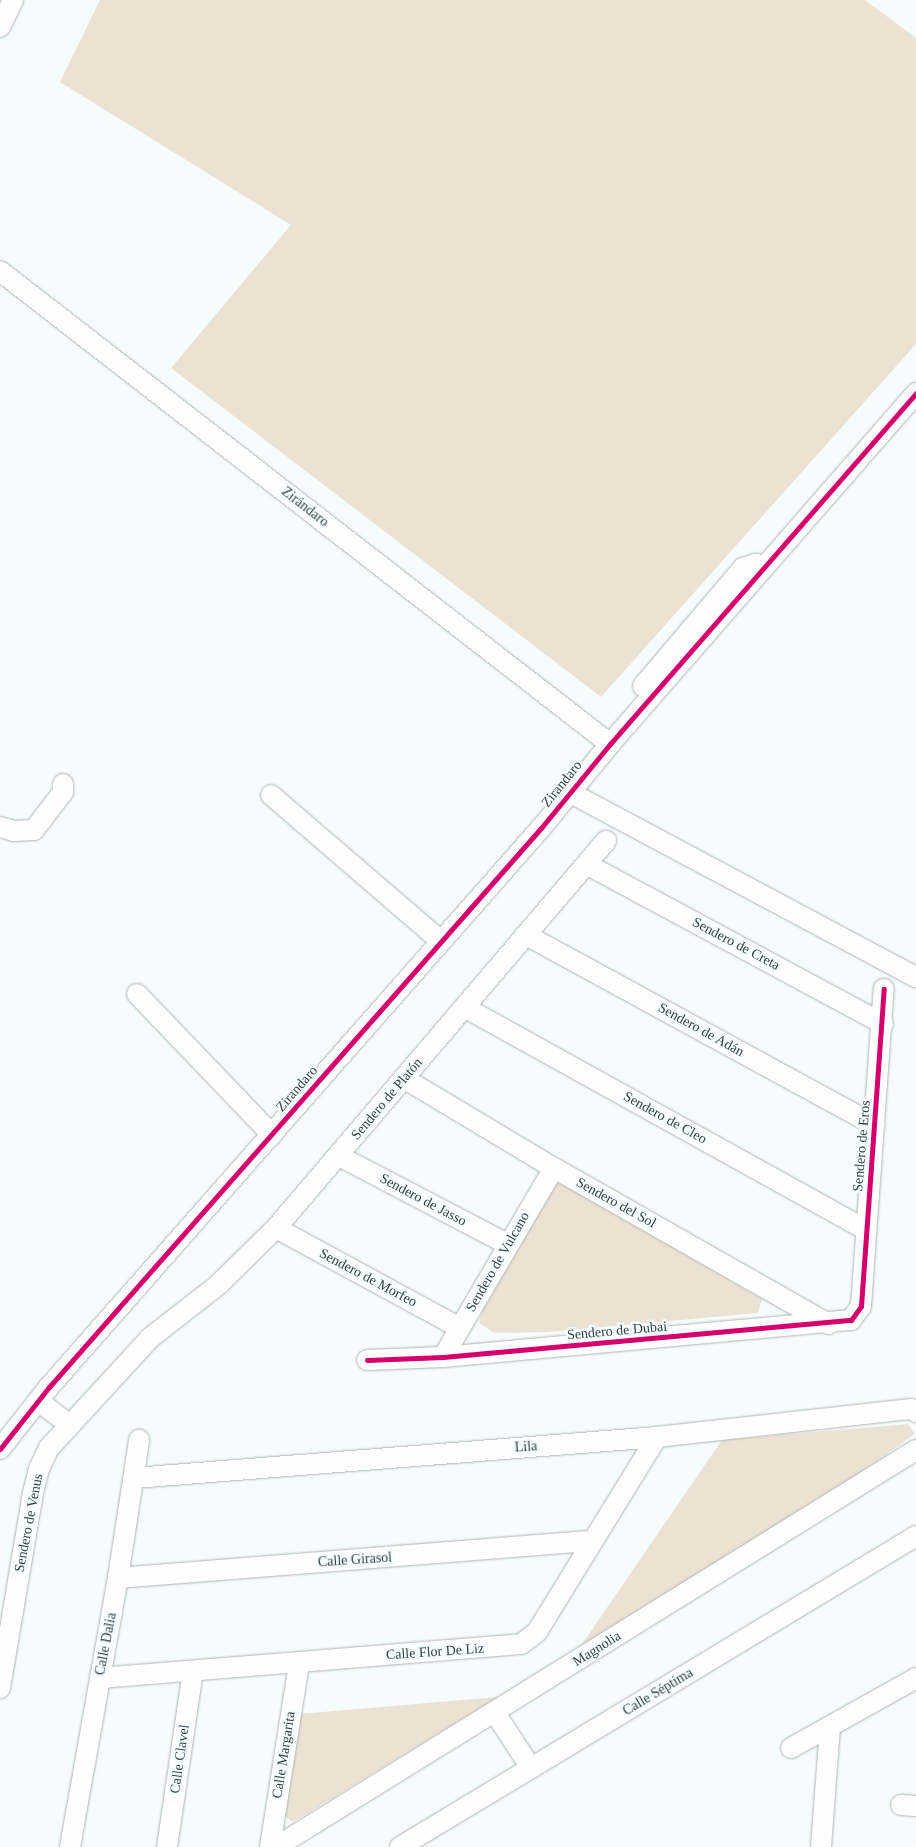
<!DOCTYPE html>
<html>
<head>
<meta charset="utf-8">
<style>
  body { margin:0 }
  #map { position:relative; width:916px; height:1847px; overflow:hidden; background:#f6fbfc; font-family:"Times New Roman",serif }
  div>[style] { position:absolute }
  [style*='--x'] { left:calc(var(--x)*1px); top:calc(var(--y)*1px); width:calc(var(--w)*1px); rotate:calc(var(--a)*1deg) }
  .green>* { inset:0; background:#ece2d3 }
  .roads { filter:drop-shadow(0 0 1px #aeb5b6) drop-shadow(0 0 1px #aeb5b6) }
  .minor>* { height:20px; margin:-10px; padding:0 10px; transform-origin:10px; border-radius:10px; background:#fefeff }
  .cycleway>* { height:5px; margin:-2.5px; padding:0 2.5px; transform-origin:2.5px; border-radius:2.5px; background:#d6006c }
  span { translate:-50% -50%; white-space:nowrap; text-align:center; line-height:1.15; -webkit-text-stroke:5px #f3fdff; paint-order:stroke }
  .street-label { font-size:14px; color:#353f40 }
</style>
</head>
<body>
<div id="map">
  <div class="green">
    <i style="clip-path:polygon(100px 0,865px 0,916px 38px,916px 344px,601px 697px,171px 368px,291px 225px,60px 82px)"></i>
    <i style="clip-path:polygon(562px 1183px,762px 1299px,758px 1313px,549px 1332px,494px 1333px,479px 1323px,483px 1307px,552px 1185px)"></i>
    <i style="clip-path:polygon(908px 1424px,915px 1434px,833px 1492px,580px 1647px,722px 1440px)"></i>
    <i style="clip-path:polygon(498px 1697px,293px 1822px,280px 1813px,299px 1714px)"></i>
  </div>
  <div class="roads">
    <div class="minor">
      <i style="--x:0;--y:27;--w:30;--a:-64"></i>
      <i style="--x:0;--y:271;--w:772;--a:37.79"></i>
      <i style="--x:643;--y:686;--w:155;--a:-49.7"></i>
      <i style="--x:743;--y:568;--w:14;--a:-17"></i>
      <i style="--x:756;--y:564;--w:9;--a:18"></i>
      <i style="--x:569;--y:792;--w:393;--a:28.1"></i>
      <i style="--x:271;--y:795;--w:224;--a:40.7"></i>
      <i style="--x:0;--y:827;--w:15;--a:16"></i>
      <i style="--x:14;--y:831;--w:20;--a:-3"></i>
      <i style="--x:34;--y:830;--w:48;--a:-52.7"></i>
      <i style="--x:63;--y:792;--w:8;--a:-90"></i>
      <i style="--x:588;--y:865;--w:335;--a:28.3"></i>
      <i style="--x:526;--y:935;--w:397;--a:28.6"></i>
      <i style="--x:137;--y:994;--w:195;--a:46.2"></i>
      <i style="--x:464;--y:1007;--w:458;--a:29"></i>
      <i style="--x:405;--y:1079;--w:174;--a:30.9"></i>
      <i style="--x:554;--y:1168;--w:316;--a:29.6"></i>
      <i style="--x:339;--y:1156;--w:190;--a:27.6"></i>
      <i style="--x:276;--y:1228;--w:209;--a:28.5"></i>
      <i style="--x:443;--y:1357;--w:219;--a:-59.6"></i>
      <i style="--x:367;--y:1360;--w:76;--a:-2.3"></i>
      <i style="--x:443;--y:1357;--w:410;--a:-5.2"></i>
      <i style="--x:851;--y:1320;--w:17;--a:-54"></i>
      <i style="--x:861;--y:1306;--w:318;--a:-85.9"></i>
      <i style="--x:38;--y:1401;--w:40;--a:37"></i>
      <i style="--x:0;--y:1449;--w:79;--a:-51.7"></i>
      <i style="--x:49;--y:1387;--w:745;--a:-48.65"></i>
      <i style="--x:541;--y:828;--w:109;--a:-50.6"></i>
      <i style="--x:610;--y:744;--w:466;--a:-48.9"></i>
      <i style="--x:134;--y:1478;--w:525;--a:-4.48"></i>
      <i style="--x:657;--y:1437;--w:256;--a:-6.3"></i>
      <i style="--x:911;--y:1409;--w:6;--a:31"></i>
      <i style="--x:118;--y:1578;--w:475;--a:-4.5"></i>
      <i style="--x:100;--y:1678;--w:422;--a:-4.6"></i>
      <i style="--x:521;--y:1644;--w:20;--a:-37"></i>
      <i style="--x:537;--y:1632;--w:229;--a:-58.4"></i>
      <i style="--x:0;--y:1688;--w:198;--a:-80.4"></i>
      <i style="--x:33;--y:1493;--w:25;--a:-76"></i>
      <i style="--x:39;--y:1469;--w:23;--a:-65"></i>
      <i style="--x:49;--y:1448;--w:149;--a:-47.4"></i>
      <i style="--x:150;--y:1338;--w:86;--a:-37.9"></i>
      <i style="--x:218;--y:1285;--w:81;--a:-44.5"></i>
      <i style="--x:276;--y:1228;--w:509;--a:-49.55"></i>
      <i style="--x:495;--y:1713;--w:66;--a:56.8"></i>
      <i style="--x:791;--y:1748;--w:143;--a:-29.2"></i>
      <i style="--x:901;--y:1805;--w:15;--a:4"></i>
      <i style="--x:70;--y:1847;--w:273;--a:-79.9"></i>
      <i style="--x:118;--y:1578;--w:140;--a:-81.3"></i>
      <i style="--x:167;--y:1847;--w:178;--a:-81.6"></i>
      <i style="--x:270;--y:1847;--w:186;--a:-81"></i>
      <i style="--x:276;--y:1847;--w:753;--a:-31.81"></i>
      <i style="--x:400;--y:1847;--w:602;--a:-31.08"></i>
      <i style="--x:821;--y:1847;--w:121;--a:-85.7"></i>
    </div>
  </div>
  <div class="cycleway">
    <i style="--x:367;--y:1360;--w:76;--a:-2.3"></i>
    <i style="--x:443;--y:1357;--w:410;--a:-5.2"></i>
    <i style="--x:851;--y:1320;--w:17;--a:-54"></i>
    <i style="--x:861;--y:1306;--w:318;--a:-85.9"></i>
    <i style="--x:0;--y:1449;--w:79;--a:-51.7"></i>
    <i style="--x:49;--y:1387;--w:745;--a:-48.65"></i>
    <i style="--x:541;--y:828;--w:109;--a:-50.6"></i>
    <i style="--x:610;--y:744;--w:466;--a:-48.9"></i>
  </div>
  <div class="street-label">
    <span style="left:305px;top:507px;rotate:38deg">Zirándaro</span>
    <span style="left:562px;top:784px;rotate:-51deg">Zirandaro</span>
    <span style="left:736px;top:944px;rotate:28deg">Sendero de Creta</span>
    <span style="left:701px;top:1030px;rotate:29deg">Sendero de Adán</span>
    <span style="left:297px;top:1089px;rotate:-49deg">Zirandaro</span>
    <span style="left:387px;top:1099px;rotate:-50deg">Sendero de Platón</span>
    <span style="left:665px;top:1118px;rotate:29deg">Sendero de Cleo</span>
    <span style="left:862px;top:1146px;rotate:-85deg">Sendero de Eros</span>
    <span style="left:423px;top:1200px;rotate:28deg">Sendero de Jasso</span>
    <span style="left:616px;top:1203px;rotate:29deg">Sendero del Sol</span>
    <span style="left:498px;top:1262px;rotate:-60deg">Sendero de Vulcano</span>
    <span style="left:368px;top:1278px;rotate:28deg">Sendero de Morfeo</span>
    <span style="left:617px;top:1331px;rotate:-5deg">Sendero de Dubai</span>
    <span style="left:526px;top:1447px;rotate:-4deg">Lila</span>
    <span style="left:29px;top:1523px;rotate:-79deg">Sendero de Venus</span>
    <span style="left:355px;top:1560px;rotate:-4deg">Calle Girasol</span>
    <span style="left:106px;top:1644px;rotate:-79deg">Calle Dalia</span>
    <span style="left:597px;top:1649px;rotate:-32deg">Magnolia</span>
    <span style="left:435px;top:1652px;rotate:-4deg">Calle Flor De Liz</span>
    <span style="left:658px;top:1692px;rotate:-31deg">Calle Séptima</span>
    <span style="left:284px;top:1755px;rotate:-81deg">Calle Margarita</span>
    <span style="left:180px;top:1759px;rotate:-82deg">Calle Clavel</span>
  </div>
</div>
</body>
</html>
